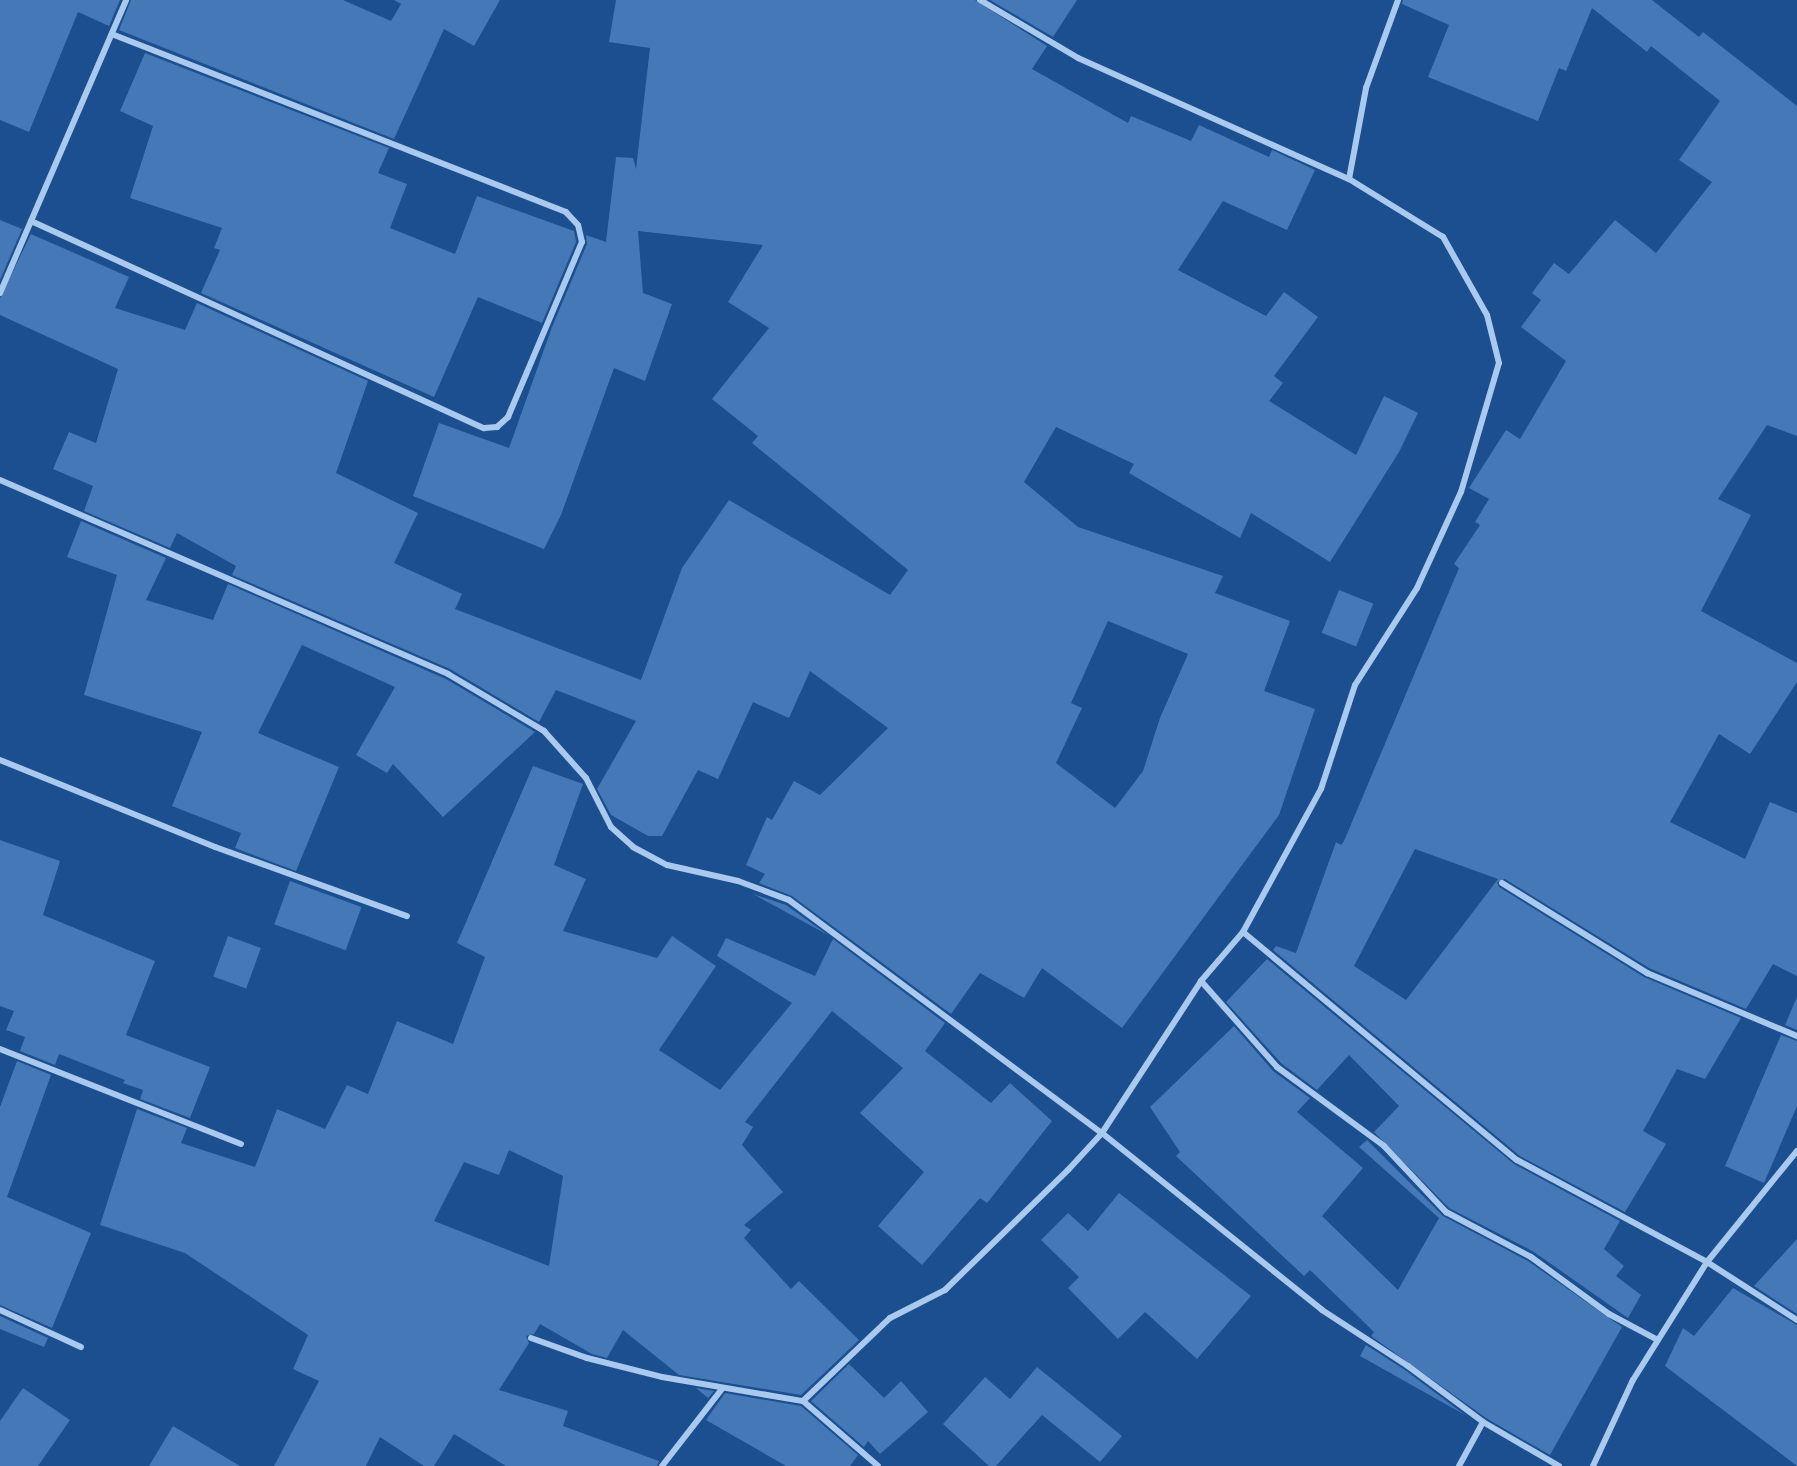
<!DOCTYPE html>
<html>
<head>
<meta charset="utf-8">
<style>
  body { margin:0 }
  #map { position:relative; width:1797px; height:1466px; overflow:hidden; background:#1b4f8f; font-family:"Nunito Sans",sans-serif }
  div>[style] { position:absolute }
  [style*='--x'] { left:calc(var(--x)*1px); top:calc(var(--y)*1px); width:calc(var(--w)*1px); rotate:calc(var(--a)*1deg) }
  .building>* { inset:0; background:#4478b7; transform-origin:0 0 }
  .minor>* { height:6px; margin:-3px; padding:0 3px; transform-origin:3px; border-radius:3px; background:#a9c9ee }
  span { translate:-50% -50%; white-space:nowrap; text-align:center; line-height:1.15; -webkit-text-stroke:6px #1b4f8f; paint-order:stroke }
</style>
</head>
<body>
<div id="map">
  <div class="building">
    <i style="clip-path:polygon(0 0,120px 0,109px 26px,78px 12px,29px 132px,0 120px)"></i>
    <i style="clip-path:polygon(131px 0,343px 0,391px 21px,401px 4px,394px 0,500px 0,474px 46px,444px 29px,394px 139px,119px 30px)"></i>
    <i style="clip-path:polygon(evenodd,616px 0,975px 0,1047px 46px,1032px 69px,1128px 123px,1131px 116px,1191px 141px,1199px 125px,1269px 157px,1272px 150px,1315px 170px,1287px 230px,1223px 201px,1178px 270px,1266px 316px,1284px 292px,1318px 317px,1274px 376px,1283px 383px,1269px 401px,1356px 455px,1384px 396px,1418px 413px,1399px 452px,1330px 562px,1251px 513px,1240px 538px,1129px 473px,1134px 464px,1056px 427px,1024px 482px,1078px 527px,1223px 576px,1215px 593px,1290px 621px,1264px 691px,1315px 709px,1279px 815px,1122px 1028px,1042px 968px,1024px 998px,980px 973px,951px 1014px,792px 896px,759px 883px,765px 874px,746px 865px,767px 817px,772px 820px,794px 781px,820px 795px,888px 728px,810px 671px,789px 718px,753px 702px,718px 779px,698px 770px,662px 836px,648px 836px,611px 815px,597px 789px,636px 721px,556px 690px,539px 722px,450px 669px,232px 575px,236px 566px,177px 533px,170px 548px,84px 511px,93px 486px,53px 469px,69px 432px,96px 443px,118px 369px,0 315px,0 298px,31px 234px,129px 277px,115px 308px,185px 330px,197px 303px,368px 381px,336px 473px,418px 513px,394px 563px,462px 594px,455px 609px,641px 680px,682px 568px,729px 500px,890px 595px,908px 570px,752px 443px,758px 436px,712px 399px,769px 328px,728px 302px,763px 245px,638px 231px,643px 293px,672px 304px,645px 381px,614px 368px,561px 515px,544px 549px,413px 496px,439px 423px,509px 448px,552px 327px,587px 244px,586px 235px,606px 242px,616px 157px,633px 158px,636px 169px,650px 48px,609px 42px,616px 0,1108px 621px,1188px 654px,1160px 718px,1143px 771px,1115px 808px,1056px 763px,1082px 708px,1071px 703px,1108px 621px)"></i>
    <i style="clip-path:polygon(990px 0,1077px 0,1053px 37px)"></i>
    <i style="clip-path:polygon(evenodd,1403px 0,1652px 0,1699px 37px,1703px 32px,1797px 106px,1797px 436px,1767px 425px,1718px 499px,1751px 515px,1701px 611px,1797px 663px,1797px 682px,1750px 754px,1719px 734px,1670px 822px,1745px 859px,1770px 802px,1797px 813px,1797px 976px,1773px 964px,1746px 1009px,1649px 968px,1505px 879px,1497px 882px,1499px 887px,1644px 977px,1741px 1018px,1705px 1079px,1677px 1069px,1643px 1131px,1666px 1144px,1625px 1212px,1520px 1156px,1273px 950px,1276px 946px,1296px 953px,1336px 842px,1341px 845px,1344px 841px,1459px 568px,1454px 564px,1480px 525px,1475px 522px,1489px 499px,1469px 488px,1506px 430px,1520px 439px,1566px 361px,1521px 327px,1541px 300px,1532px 293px,1554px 263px,1569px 274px,1615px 220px,1656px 253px,1712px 182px,1679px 160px,1720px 101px,1651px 46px,1647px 52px,1592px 8px,1566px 71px,1559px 68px,1538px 121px,1428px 77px,1449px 25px,1402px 4px,1403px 0,1415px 849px,1498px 879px,1406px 1000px,1354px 966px,1415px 849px)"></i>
    <i style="clip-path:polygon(145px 53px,389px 148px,378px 173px,407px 184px,390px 228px,455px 254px,477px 196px,574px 231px,576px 242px,542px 323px,478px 297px,434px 397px,201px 293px,220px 250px,214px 248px,222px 228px,130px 198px,153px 126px,120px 111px)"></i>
    <i style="clip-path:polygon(0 220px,22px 229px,0 280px)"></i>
    <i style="clip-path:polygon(81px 521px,166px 558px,146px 600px,213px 620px,228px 584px,446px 679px,535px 732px,443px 817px,393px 764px,387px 773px,356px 755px,395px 687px,302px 645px,258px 733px,339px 767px,296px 871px,235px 848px,241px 833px,172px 806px,202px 732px,84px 695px,117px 575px,67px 557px)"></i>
    <i style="left:1339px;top:590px;width:37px;height:46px;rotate:22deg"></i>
    <i style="clip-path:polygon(evenodd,533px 766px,583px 784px,554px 865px,586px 879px,563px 931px,657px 958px,672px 936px,716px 966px,659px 1050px,720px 1090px,792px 1003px,717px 956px,726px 938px,815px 976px,833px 939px,945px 1023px,925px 1051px,991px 1103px,1010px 1083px,1052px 1121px,987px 1203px,980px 1198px,922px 1265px,878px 1226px,924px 1172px,860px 1113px,903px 1068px,832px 1011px,745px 1122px,753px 1127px,742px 1145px,783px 1192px,744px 1225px,751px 1230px,744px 1238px,791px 1289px,799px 1281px,859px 1340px,801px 1395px,679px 1375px,623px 1330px,607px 1358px,592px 1354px,540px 1324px,534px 1334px,526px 1336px,529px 1343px,499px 1390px,568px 1411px,563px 1426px,659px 1461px,657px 1466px,506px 1466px,454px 1434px,434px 1466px,424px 1466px,380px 1437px,366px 1466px,274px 1466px,319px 1381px,293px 1369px,308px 1335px,185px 1253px,100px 1225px,137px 1109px,187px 1128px,181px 1143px,255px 1167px,277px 1109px,325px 1129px,347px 1085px,368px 1094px,397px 1021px,453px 1044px,485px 957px,457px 943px,533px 766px,509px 1150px,563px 1176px,549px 1266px,434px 1221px,464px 1162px,499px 1175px,509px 1150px)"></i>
    <i style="clip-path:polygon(0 840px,60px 861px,43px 915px,155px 961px,126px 1035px,210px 1067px,190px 1118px,140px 1099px,143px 1090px,123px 1083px,125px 1080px,59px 1054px,55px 1065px,20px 1051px,25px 1037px,6px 1030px,14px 1011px,0 1006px)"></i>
    <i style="left:290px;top:881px;width:76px;height:46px;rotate:20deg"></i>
    <i style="clip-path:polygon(753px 894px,786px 905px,828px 935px)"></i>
    <i style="left:228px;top:936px;width:35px;height:43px;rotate:20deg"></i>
    <i style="clip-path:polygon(1267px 959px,1514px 1164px,1620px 1221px,1604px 1249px,1624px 1266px,1616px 1276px,1641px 1295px,1628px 1318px,1534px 1252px,1449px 1208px,1374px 1132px,1399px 1106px,1349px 1055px,1317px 1090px,1281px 1063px,1226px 1002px)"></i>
    <i style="clip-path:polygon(1797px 997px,1797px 1030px,1785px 1025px)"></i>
    <i style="clip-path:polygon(1234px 1026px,1273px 1071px,1310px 1098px,1297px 1112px,1363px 1168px,1322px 1216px,1398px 1290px,1439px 1218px,1359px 1147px,1367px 1140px,1443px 1216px,1528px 1261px,1622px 1327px,1550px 1455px,1486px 1418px,1371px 1336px,1374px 1332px,1310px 1270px,1304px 1276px,1176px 1156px,1180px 1152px,1150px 1107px)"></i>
    <i style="clip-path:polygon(1781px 1035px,1797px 1041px,1797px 1106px,1764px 1183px,1725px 1166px)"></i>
    <i style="clip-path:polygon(17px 1061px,51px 1075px,7px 1197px,91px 1233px,52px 1328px,0 1305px,0 1107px)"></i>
    <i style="clip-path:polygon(1119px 1193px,1251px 1296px,1197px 1359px,1145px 1312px,1118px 1339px,1068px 1288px,1079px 1277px,1041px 1240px,1068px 1213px,1088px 1231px)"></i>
    <i style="clip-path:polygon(1797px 1239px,1797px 1314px,1754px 1286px)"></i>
    <i style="clip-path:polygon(1733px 1288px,1797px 1325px,1797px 1466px,1665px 1366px,1683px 1328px,1694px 1336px)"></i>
    <i style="clip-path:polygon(0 1316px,48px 1338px,44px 1347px,0 1329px)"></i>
    <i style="clip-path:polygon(1366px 1345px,1405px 1370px,1465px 1415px,1360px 1356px)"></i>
    <i style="clip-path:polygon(849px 1364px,884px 1398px,901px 1381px,928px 1412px,880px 1454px,868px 1441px,864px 1447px,811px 1401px)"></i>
    <i style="clip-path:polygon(1037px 1367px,1122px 1436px,1100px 1462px,1042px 1415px,996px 1466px,989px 1466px,943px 1424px,985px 1377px,1010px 1399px)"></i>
    <i style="clip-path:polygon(23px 1388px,70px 1420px,38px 1466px,0 1466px,0 1421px)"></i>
    <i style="clip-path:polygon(696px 1388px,714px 1391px,708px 1398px)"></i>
    <i style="clip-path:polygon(725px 1393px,801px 1406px,858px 1455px,850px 1466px,786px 1466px,706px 1420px)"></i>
    <i style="clip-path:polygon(173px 1426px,240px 1466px,149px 1466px)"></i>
  </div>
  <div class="minor">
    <i style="--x:980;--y:0;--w:114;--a:30.6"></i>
    <i style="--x:1078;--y:58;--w:297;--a:24.1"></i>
    <i style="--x:31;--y:221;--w:498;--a:24.6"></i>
    <i style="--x:484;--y:428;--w:13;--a:-4"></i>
    <i style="--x:497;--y:427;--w:15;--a:-42"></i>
    <i style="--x:508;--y:417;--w:190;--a:-67.1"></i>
    <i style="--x:582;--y:242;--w:17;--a:-103"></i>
    <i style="--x:578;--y:225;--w:18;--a:-133"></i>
    <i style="--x:566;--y:212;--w:488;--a:-158.6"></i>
    <i style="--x:0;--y:293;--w:319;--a:-66.7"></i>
    <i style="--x:0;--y:480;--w:488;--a:23.4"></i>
    <i style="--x:448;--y:674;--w:112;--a:30.7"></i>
    <i style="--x:544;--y:731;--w:63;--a:48.2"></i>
    <i style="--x:586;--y:778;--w:55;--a:63"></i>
    <i style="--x:611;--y:827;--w:30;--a:42"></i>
    <i style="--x:633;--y:847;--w:38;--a:28"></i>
    <i style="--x:667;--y:865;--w:73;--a:12.7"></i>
    <i style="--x:738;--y:881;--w:54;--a:20.4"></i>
    <i style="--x:789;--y:900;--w:390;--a:36.7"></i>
    <i style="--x:1102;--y:1133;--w:282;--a:38.8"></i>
    <i style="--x:1322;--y:1310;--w:103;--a:33.1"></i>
    <i style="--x:1408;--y:1366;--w:94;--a:36.7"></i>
    <i style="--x:1483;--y:1422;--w:50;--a:118.6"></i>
    <i style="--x:0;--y:760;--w:232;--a:22"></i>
    <i style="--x:215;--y:847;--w:204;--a:19.8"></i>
    <i style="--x:1502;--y:883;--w:171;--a:31.8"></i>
    <i style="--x:1647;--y:973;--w:163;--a:22.8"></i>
    <i style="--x:1243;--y:932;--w:356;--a:39.8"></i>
    <i style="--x:1517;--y:1160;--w:216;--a:28.2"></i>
    <i style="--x:1707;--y:1262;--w:107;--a:32.8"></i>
    <i style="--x:1201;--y:981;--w:115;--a:48.5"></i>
    <i style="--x:1277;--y:1067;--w:133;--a:36.4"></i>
    <i style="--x:1384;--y:1146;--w:91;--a:46.8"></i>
    <i style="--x:1446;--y:1212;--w:96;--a:27.9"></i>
    <i style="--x:1531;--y:1257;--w:97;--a:36.2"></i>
    <i style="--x:1609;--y:1314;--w:55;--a:28"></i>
    <i style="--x:0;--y:1049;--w:259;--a:21.5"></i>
    <i style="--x:0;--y:1310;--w:89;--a:24.6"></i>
    <i style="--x:531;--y:1338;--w:59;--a:19.7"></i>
    <i style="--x:587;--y:1358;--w:77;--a:14.2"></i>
    <i style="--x:662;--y:1377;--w:143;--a:9.7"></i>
    <i style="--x:803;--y:1401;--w:120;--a:-43.7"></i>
    <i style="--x:890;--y:1318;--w:62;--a:-27"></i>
    <i style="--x:945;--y:1290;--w:172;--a:-44.3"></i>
    <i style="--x:1068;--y:1170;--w:50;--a:-47.4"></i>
    <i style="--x:1102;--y:1133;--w:181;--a:-56.9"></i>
    <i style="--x:1201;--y:981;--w:65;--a:-49.4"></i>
    <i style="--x:1243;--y:932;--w:163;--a:-61.4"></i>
    <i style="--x:1321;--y:789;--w:109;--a:-71.9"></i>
    <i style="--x:1355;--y:685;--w:115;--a:-57.4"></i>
    <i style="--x:1417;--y:588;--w:106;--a:-65.4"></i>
    <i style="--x:1461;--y:492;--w:134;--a:-73.6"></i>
    <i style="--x:1499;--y:363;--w:49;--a:-104"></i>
    <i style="--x:1487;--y:315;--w:90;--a:-119.4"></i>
    <i style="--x:1443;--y:237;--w:110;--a:-148.3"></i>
    <i style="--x:1349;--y:179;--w:93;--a:-79.4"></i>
    <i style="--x:1366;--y:88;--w:94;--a:-70"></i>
    <i style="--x:803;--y:1401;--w:99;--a:40.9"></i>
    <i style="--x:1483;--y:1422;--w:88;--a:30.1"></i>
    <i style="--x:662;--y:1466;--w:98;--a:-52.1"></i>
    <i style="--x:1593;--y:1466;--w:95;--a:-65.1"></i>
    <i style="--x:1633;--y:1380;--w:139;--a:-57.9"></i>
    <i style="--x:1707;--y:1262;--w:143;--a:-51"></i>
  </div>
</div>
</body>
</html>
